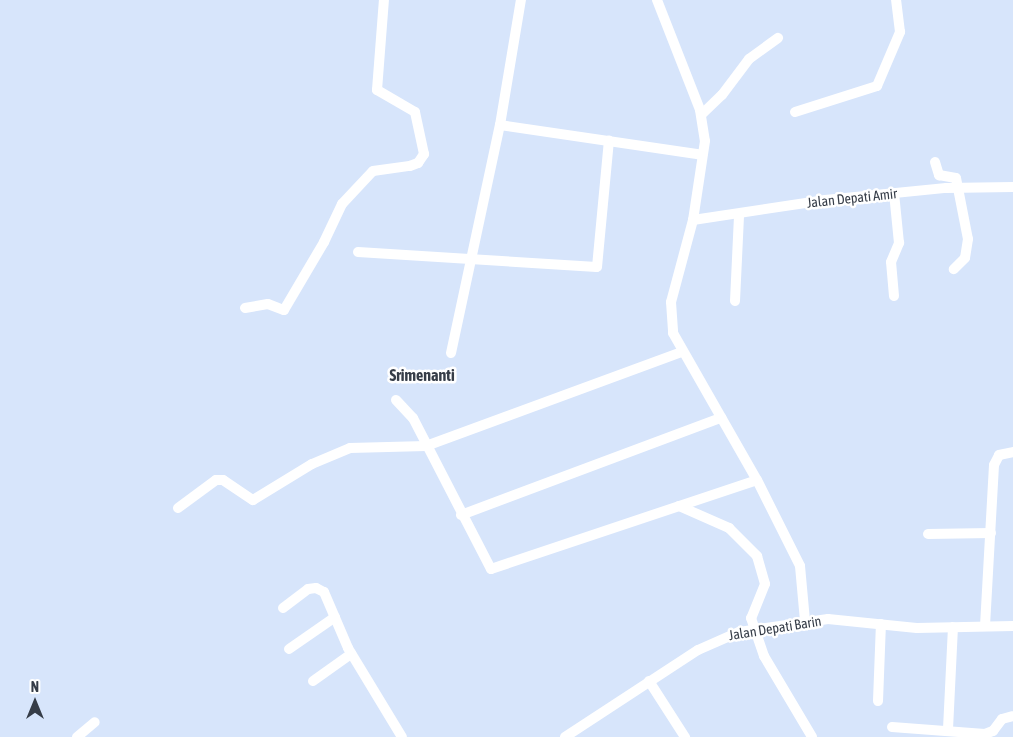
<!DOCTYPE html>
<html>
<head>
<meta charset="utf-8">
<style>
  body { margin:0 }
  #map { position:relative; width:1013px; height:737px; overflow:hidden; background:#d7e5fb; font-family:"Asap Condensed",sans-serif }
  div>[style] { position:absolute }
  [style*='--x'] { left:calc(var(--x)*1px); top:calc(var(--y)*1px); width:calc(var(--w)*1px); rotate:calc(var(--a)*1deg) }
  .minor>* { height:10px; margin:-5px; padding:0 5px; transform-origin:5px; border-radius:5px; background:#fff }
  span { translate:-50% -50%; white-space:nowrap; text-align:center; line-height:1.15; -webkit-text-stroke:5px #fff; paint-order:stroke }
  .street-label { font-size:14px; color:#363d48 }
  .quarter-label { font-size:16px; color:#363d48; font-weight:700 }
  .north { position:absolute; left:10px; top:677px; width:50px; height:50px; -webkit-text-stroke:4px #fff; paint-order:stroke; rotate:0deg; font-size:14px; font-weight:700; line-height:20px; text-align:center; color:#363d48 }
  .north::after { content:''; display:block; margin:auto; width:18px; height:22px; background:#363d48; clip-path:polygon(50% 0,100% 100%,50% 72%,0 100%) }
</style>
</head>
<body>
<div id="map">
  <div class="minor">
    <i style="--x:657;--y:0;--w:118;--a:68.6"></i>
    <i style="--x:700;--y:110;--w:31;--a:81"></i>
    <i style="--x:705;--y:141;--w:80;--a:98.6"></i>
    <i style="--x:693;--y:220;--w:85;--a:105"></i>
    <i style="--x:671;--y:302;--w:31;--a:86"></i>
    <i style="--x:673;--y:333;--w:169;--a:60.3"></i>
    <i style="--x:757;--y:480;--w:96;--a:63.4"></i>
    <i style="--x:800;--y:566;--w:55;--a:84.8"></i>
    <i style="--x:795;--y:112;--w:86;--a:-17.6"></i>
    <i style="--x:877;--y:86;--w:59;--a:-66.9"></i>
    <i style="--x:900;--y:32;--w:32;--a:-97"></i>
    <i style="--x:701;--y:115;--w:29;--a:-44"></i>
    <i style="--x:722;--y:95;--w:45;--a:-53.1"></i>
    <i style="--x:749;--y:59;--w:36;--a:-36"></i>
    <i style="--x:500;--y:125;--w:204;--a:8.4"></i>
    <i style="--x:935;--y:162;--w:14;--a:73"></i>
    <i style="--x:939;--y:175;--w:17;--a:10"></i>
    <i style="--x:956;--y:178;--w:62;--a:78.9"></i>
    <i style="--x:968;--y:239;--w:19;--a:99"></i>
    <i style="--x:965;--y:258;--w:16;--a:135"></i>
    <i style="--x:693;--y:220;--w:134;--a:-8.6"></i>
    <i style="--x:825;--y:200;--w:122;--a:-5.7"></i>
    <i style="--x:946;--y:188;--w:67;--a:-0.9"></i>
    <i style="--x:358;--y:252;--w:239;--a:3.6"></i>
    <i style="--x:597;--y:267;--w:127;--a:-84.6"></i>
    <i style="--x:894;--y:296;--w:34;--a:-95"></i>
    <i style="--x:891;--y:262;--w:21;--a:-67"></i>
    <i style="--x:899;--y:243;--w:50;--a:-95.7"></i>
    <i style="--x:735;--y:301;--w:86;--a:-87.3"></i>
    <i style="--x:245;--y:308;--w:23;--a:-10"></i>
    <i style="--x:268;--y:304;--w:17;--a:21"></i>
    <i style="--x:284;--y:310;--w:79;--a:-59.5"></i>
    <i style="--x:324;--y:242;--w:42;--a:-64.7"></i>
    <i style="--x:342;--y:204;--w:45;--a:-46.8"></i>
    <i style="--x:373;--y:171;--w:37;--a:-8"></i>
    <i style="--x:410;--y:166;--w:9;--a:-21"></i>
    <i style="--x:418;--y:163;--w:11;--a:-56"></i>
    <i style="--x:424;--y:154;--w:43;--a:-102.1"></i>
    <i style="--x:415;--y:112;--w:44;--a:-149.9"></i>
    <i style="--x:377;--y:90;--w:90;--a:-85.6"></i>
    <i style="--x:451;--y:353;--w:233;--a:-77.9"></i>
    <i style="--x:500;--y:125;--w:127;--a:-80.5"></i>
    <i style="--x:396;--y:400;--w:25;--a:47"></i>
    <i style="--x:413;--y:418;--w:170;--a:62.7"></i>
    <i style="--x:491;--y:569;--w:280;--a:-18.5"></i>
    <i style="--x:679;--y:506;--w:55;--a:23.7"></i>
    <i style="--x:729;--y:528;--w:40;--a:45"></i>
    <i style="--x:757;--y:556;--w:29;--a:74"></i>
    <i style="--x:765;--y:584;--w:37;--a:112"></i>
    <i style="--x:751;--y:618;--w:40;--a:71.1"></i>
    <i style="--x:764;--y:656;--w:94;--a:59.3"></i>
    <i style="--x:178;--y:508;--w:47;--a:-36.4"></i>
    <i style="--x:216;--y:480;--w:7;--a:0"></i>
    <i style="--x:223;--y:480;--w:36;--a:34"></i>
    <i style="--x:253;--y:500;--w:69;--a:-31.4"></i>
    <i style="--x:312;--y:464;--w:41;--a:-22.8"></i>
    <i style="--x:350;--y:448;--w:76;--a:-1.5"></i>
    <i style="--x:426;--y:446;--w:272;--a:-20.2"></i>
    <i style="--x:461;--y:515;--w:278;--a:-20.5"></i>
    <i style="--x:928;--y:534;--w:63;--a:-0.9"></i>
    <i style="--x:283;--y:608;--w:31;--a:-37"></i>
    <i style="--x:308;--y:589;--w:8;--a:-7"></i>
    <i style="--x:316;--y:588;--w:9;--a:27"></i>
    <i style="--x:324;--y:592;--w:61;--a:66.8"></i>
    <i style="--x:348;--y:648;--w:104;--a:58.8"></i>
    <i style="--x:985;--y:626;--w:161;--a:-86.8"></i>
    <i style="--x:994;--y:465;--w:11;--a:-63"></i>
    <i style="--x:999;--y:455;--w:14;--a:-12"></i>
    <i style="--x:289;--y:649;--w:56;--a:-34.8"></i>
    <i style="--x:313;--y:681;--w:47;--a:-35.4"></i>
    <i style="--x:649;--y:681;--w:67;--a:57.3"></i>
    <i style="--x:878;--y:701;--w:77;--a:-87.8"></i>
    <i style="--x:892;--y:727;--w:93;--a:4.3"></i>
    <i style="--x:985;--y:734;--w:9;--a:-21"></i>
    <i style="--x:993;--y:731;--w:15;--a:-53"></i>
    <i style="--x:1002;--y:719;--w:11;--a:-15"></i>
    <i style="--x:948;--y:729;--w:102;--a:-87.2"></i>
    <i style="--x:77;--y:737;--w:23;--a:-40"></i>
    <i style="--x:565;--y:737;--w:159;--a:-33.2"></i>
    <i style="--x:698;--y:650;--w:45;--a:-23.7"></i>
    <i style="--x:739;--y:632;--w:90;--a:-8.3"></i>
    <i style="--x:828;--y:619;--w:89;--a:5.8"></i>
    <i style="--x:917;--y:628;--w:96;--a:-1.2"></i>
  </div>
  <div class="street-label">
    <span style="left:852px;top:198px;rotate:-6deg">Jalan Depati Amir</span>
    <span style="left:775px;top:628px;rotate:-9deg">Jalan Depati Barin</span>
  </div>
  <div class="quarter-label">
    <span style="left:422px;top:375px">Srimenanti</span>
  </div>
  <div class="north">N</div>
</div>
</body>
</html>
